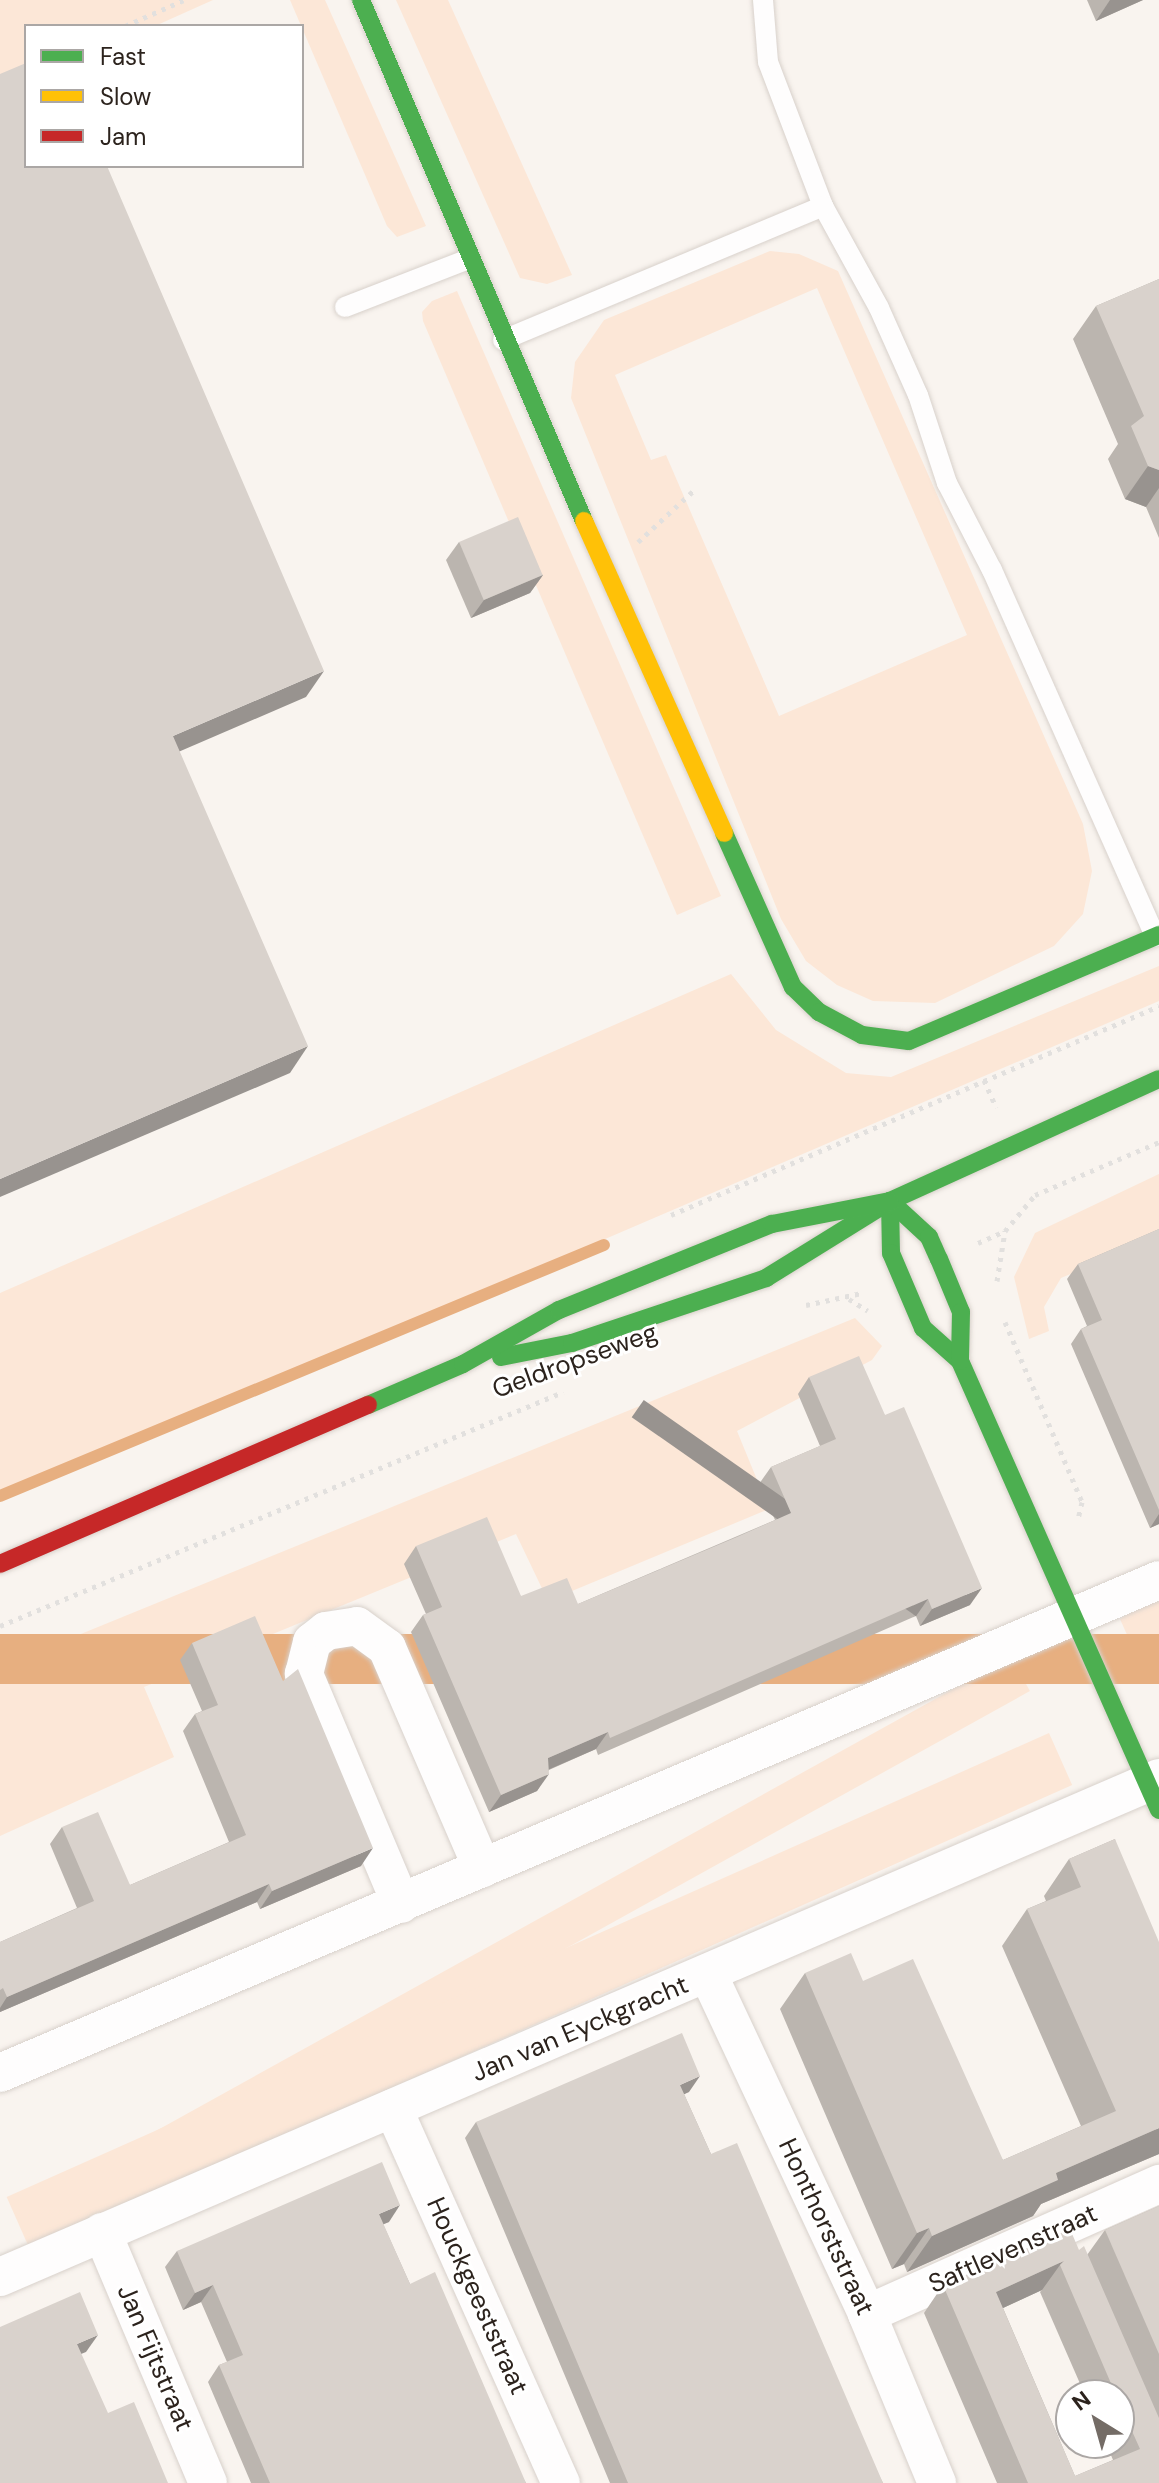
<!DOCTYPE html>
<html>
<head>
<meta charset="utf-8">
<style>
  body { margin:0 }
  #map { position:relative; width:1159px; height:2483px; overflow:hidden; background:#f9f4ef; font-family:"DM Sans",sans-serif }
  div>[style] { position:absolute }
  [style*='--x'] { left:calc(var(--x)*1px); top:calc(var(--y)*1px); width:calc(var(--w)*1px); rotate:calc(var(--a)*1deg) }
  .green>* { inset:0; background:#fce7d7; transform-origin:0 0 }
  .water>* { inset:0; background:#e7af80; transform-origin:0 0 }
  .stream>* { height:12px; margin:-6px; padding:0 6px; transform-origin:6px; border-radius:6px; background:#e7af80 }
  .path>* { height:5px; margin-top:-2.5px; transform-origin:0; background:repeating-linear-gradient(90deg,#e2e0de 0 4px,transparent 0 10px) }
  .roads { filter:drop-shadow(0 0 2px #d8d1cb) drop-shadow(0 0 2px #d8d1cb) }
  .lane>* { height:20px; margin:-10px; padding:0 10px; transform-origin:10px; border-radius:10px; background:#fefdfd }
  .street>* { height:38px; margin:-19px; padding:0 19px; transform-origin:19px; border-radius:19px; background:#fefdfd }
  .fast>* { height:18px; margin:-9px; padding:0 9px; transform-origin:9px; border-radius:9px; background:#4caf50 }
  .slow>* { height:18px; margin:-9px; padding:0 9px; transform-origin:9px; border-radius:9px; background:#ffc107 }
  .jam>* { height:18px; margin:-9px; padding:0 9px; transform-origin:9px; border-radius:9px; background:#c62828 }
  .wall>* { inset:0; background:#bbb5af }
  .shaded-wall>* { inset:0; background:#98938f; transform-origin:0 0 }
  .building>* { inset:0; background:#d9d2cc; transform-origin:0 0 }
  span { translate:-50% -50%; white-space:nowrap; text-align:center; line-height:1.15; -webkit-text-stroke:6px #fff; paint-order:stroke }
  .street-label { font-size:26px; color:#2c231d }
  .legend { position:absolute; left:24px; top:24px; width:280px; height:144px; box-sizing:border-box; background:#fff; border:2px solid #aba7a5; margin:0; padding:10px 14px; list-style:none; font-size:24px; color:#2c231d }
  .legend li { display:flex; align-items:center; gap:16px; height:40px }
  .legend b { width:40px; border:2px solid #aba7a5 }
  .north { position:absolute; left:1055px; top:2379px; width:80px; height:80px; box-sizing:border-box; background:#fff; border:2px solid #aba7a5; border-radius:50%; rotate:323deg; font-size:22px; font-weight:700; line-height:32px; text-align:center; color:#2c231d }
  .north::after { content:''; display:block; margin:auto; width:28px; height:36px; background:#746c66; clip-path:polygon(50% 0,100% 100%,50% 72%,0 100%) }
</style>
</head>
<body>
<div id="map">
  <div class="green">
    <i style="clip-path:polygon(0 0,213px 0,155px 26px,26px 26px,26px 83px,0 93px)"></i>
    <i style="clip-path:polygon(290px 0,325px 0,426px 226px,397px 237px,387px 226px)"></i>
    <i style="clip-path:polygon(396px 0,448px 0,572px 275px,547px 284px,520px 278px)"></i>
    <i style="clip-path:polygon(evenodd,770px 251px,799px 254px,838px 271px,1083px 824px,1092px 871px,1083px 914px,1054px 946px,935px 1003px,873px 1001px,837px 985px,806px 961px,781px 919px,571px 398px,575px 362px,604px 320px,770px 251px,817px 288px,967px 635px,779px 716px,666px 455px,651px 460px,615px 375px,817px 288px)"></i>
    <i style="clip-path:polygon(457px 291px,721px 896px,677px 915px,423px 321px,422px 312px,432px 301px)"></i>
    <i style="clip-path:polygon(1159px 966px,1159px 1001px,0 1499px,0 1293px,731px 974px,776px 1030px,846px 1073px,891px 1077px)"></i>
    <i style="clip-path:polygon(1159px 1174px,1159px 1237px,1061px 1278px,1044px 1307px,1049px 1331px,1029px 1339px,1014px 1277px,1035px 1233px)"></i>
    <i style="clip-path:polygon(855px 1318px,882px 1346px,872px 1360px,737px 1431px,769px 1509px,548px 1601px,516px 1534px,144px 1687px,174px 1757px,0 1836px,0 1667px)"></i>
    <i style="clip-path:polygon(1159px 1594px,1159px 1634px,1132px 1646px,1120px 1619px)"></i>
    <i style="left:1011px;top:1657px;width:39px;height:1101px;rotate:61deg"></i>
    <i style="left:1049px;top:1733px;width:57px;height:1141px;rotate:66deg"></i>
  </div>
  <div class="water">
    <i style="left:1159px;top:1634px;width:50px;height:1262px;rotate:90deg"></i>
  </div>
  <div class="stream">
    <i style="--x:0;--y:1496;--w:654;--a:-22.57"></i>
  </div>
  <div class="path">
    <i style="--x:125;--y:26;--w:64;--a:-23.8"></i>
    <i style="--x:638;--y:542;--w:75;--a:-42.8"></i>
    <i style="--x:984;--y:1080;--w:30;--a:66"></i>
    <i style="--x:671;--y:1215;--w:531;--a:-23.18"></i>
    <i style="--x:978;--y:1243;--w:30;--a:-24"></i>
    <i style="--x:1005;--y:1231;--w:47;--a:-50.2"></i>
    <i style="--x:1035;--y:1195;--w:135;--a:-23.1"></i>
    <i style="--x:997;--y:1281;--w:51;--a:-80.9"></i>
    <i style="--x:849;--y:1299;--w:22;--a:32"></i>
    <i style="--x:806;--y:1305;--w:57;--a:-12.1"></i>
    <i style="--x:1005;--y:1322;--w:196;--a:66.8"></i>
    <i style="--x:1082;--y:1502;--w:18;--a:103"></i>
    <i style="--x:0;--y:1626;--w:610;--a:-22.57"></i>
  </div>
  <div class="roads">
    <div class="lane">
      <i style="--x:763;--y:0;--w:62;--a:85.4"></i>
      <i style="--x:768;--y:62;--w:154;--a:69.1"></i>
      <i style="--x:823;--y:206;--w:116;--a:61.2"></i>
      <i style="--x:879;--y:308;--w:95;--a:65.9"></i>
      <i style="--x:918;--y:395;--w:93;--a:71.8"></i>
      <i style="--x:947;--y:483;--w:98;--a:62.7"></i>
      <i style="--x:992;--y:570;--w:401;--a:66"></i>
      <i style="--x:345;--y:307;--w:133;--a:-21.2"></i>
      <i style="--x:503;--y:340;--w:347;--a:-22.7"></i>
    </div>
    <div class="street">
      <i style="--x:401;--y:1904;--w:250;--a:-112.9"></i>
      <i style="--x:304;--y:1674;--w:33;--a:-76"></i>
      <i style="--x:312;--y:1642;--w:18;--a:-38"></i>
      <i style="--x:326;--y:1631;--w:31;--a:-9"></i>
      <i style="--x:357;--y:1626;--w:37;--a:36"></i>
      <i style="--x:387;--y:1648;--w:240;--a:66.6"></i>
      <i style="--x:708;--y:1974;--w:375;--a:64.9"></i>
      <i style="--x:867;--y:2314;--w:183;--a:67.5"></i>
      <i style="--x:0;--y:2073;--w:1259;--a:-23.04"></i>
      <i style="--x:393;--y:2108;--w:411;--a:65.9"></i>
      <i style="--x:102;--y:2232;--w:272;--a:67.1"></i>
      <i style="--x:0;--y:2277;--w:1262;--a:-23.29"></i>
      <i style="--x:867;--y:2314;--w:320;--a:-24"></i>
    </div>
    <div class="fast">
      <i style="--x:361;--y:0;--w:567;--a:66.83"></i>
      <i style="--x:724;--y:833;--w:169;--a:65.9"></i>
      <i style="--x:793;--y:987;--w:36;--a:44"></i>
      <i style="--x:819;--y:1012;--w:49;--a:28.1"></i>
      <i style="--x:862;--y:1035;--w:47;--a:7.3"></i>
      <i style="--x:909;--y:1041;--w:272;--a:-23"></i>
      <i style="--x:890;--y:1201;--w:52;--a:88.9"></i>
      <i style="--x:891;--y:1253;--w:82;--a:66.9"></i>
      <i style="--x:923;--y:1328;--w:50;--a:41.7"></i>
      <i style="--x:960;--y:1361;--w:491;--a:66.1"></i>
      <i style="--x:890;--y:1201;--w:53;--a:42.7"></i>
      <i style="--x:929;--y:1237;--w:24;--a:66"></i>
      <i style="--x:939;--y:1259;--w:57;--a:67.5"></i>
      <i style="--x:961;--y:1312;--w:49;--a:91.2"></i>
      <i style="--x:501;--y:1357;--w:72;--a:-11.2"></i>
      <i style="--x:572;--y:1343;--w:205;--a:-18.5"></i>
      <i style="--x:766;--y:1278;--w:146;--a:-31.8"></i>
      <i style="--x:890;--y:1201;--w:295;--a:-24.4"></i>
      <i style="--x:368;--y:1405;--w:103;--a:-23.3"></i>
      <i style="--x:463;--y:1364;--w:110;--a:-29.4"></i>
      <i style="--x:559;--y:1310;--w:230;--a:-22"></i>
      <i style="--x:772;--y:1224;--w:120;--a:-11"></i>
    </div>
    <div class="slow">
      <i style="--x:584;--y:521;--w:342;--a:65.8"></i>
    </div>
    <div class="jam">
      <i style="--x:0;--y:1564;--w:401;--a:-23.4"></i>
    </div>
  </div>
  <div class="wall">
    <i style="clip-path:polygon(1087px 0,1143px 0,1096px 21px)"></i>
    <i style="clip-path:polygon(1159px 279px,1159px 538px,1146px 507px,1125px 499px,1108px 459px,1118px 444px,1073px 339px,1096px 306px)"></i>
    <i style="clip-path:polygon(459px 542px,543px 575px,530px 593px,471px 618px,446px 560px)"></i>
    <i style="clip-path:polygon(1159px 1229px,1159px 1524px,1150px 1528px,1071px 1344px,1081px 1329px,1087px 1326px,1067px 1279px,1078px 1264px)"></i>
    <i style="clip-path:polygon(809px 1377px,885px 1415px,970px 1605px,920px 1626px,916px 1616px,598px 1755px,596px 1749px,549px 1770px,537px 1791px,489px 1812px,411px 1632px,423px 1615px,426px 1614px,404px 1564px,416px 1546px,521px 1596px,578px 1604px,775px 1520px,759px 1484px,771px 1467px,820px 1446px,798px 1394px)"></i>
    <i style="clip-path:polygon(192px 1643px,361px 1866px,260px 1909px,257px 1902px,0 2012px,0 1942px,77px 1908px,50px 1844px,62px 1827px,130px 1885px,229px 1842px,183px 1731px,195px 1714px,202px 1711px,180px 1660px)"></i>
    <i style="clip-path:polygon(1115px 1839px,1159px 2154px,1041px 2204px,1033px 2216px,907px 2272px,904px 2264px,892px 2269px,780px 2009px,805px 1973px,863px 1981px,1003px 2160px,1081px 2126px,1002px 1946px,1027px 1909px,1046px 1901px,1044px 1896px,1069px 1859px)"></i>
    <i style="clip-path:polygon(689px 2092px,684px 2094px,711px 2154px,883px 2483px,610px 2483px,465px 2138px,476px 2122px)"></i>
    <i style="clip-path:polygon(evenodd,1159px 2206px,1159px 2483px,997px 2483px,924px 2313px,943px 2285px,1079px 2250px,1087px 2255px,1105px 2230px,1159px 2206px,1042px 2290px,1040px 2292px,1085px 2395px,1119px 2395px,1119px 2443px,1106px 2443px,1113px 2460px,1075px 2476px,1003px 2308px,1042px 2290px)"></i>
    <i style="clip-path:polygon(389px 2222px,383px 2224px,410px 2284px,526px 2483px,251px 2483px,208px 2382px,219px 2365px,227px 2362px,201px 2302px,183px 2310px,165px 2267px,177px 2251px)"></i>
  </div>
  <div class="shaded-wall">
    <i style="clip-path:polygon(1110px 0,1143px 0,1096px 21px)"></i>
    <i style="clip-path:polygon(1148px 466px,1159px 470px,1159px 488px,1146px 507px,1125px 499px)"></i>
    <i style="clip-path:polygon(543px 575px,530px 593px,471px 618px,484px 600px)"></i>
    <i style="clip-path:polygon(324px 671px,306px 697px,155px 762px,173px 736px)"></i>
    <i style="clip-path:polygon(308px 1046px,290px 1073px,0 1197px,0 1179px)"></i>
    <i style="clip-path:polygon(1159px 1514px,1159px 1524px,1150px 1528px)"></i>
    <i style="clip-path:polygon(982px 1588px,970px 1605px,920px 1626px,932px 1609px)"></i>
    <i style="left:928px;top:1599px;width:21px;height:347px;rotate:125deg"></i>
    <i style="clip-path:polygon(608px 1732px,596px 1749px,536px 1775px,548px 1758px)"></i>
    <i style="clip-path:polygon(549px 1774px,537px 1791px,489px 1812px,501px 1795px)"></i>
    <i style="clip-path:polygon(373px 1848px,361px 1866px,260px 1909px,272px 1891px)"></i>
    <i style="clip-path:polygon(269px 1884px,257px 1902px,0 2012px,0 2008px,7px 1997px)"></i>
    <i style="clip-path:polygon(700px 2076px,689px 2092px,669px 2101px,680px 2085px)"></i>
    <i style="clip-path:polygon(1159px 2128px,1159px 2154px,1041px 2204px,1033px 2216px,907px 2272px,932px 2236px,1056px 2173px)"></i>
    <i style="clip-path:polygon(400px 2205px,389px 2222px,367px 2231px,379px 2214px)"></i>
    <i style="clip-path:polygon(929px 2228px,904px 2264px,892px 2269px,917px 2233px)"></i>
    <i style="clip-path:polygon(1064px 2261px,1060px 2265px,1042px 2290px,977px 2320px,996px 2292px)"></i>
    <i style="clip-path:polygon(213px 2285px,201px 2302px,183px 2310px,195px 2293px)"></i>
    <i style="clip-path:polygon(98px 2335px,86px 2352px,66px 2360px,77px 2344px)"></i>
  </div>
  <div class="building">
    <i style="clip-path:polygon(26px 63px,26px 166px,107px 166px,324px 671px,173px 736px,308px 1046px,0 1179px,0 74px)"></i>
    <i style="clip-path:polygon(1159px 279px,1159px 470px,1148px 466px,1131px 426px,1144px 416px,1096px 306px)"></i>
    <i style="left:518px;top:517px;width:63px;height:64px;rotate:67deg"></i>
    <i style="clip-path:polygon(1159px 1229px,1159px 1510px,1081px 1329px,1102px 1320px,1078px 1264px)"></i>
    <i style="clip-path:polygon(859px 1356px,885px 1415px,904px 1407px,982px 1588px,932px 1609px,928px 1599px,610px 1738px,608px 1732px,548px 1758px,549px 1774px,501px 1795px,423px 1615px,442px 1607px,416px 1546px,487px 1517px,521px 1596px,567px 1578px,578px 1604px,737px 1537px,791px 1513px,771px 1467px,836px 1439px,809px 1377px)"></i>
    <i style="clip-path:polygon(255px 1616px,283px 1681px,298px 1669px,373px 1848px,272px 1891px,269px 1884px,7px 1997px,3px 1988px,0 1990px,0 1942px,94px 1901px,62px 1827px,98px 1812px,130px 1885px,246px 1835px,195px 1714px,218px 1705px,192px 1643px)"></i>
    <i style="clip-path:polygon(1115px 1839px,1159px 1942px,1159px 2128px,1056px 2173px,1058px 2180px,932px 2236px,929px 2228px,917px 2233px,805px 1973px,851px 1953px,863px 1981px,913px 1959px,1003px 2160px,1116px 2111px,1027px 1909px,1081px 1887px,1069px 1859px)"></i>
    <i style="clip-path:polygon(682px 2033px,700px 2076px,680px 2085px,711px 2154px,737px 2143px,883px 2483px,628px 2483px,476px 2122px)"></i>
    <i style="clip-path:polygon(382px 2162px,400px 2205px,379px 2214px,410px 2284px,435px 2272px,526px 2483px,270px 2483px,219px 2365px,243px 2355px,213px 2285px,195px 2293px,177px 2251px)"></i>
    <i style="clip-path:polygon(1159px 2206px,1159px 2354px,1105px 2230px)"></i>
    <i style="clip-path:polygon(evenodd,1070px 2229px,1079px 2250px,1084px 2246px,1159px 2418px,1159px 2483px,1028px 2483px,943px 2285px,1070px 2229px,1064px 2261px,1060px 2265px,1116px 2395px,1119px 2395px,1119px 2402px,1140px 2449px,1075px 2476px,996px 2292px,1064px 2261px)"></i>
    <i style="clip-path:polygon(80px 2292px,98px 2335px,77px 2344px,108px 2413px,134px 2402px,168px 2483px,0 2483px,0 2327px)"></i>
  </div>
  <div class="street-label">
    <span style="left:575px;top:1361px;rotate:-20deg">Geldropseweg</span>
    <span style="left:580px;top:2029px;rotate:-23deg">Jan van Eyckgracht</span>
    <span style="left:826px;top:2227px;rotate:65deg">Honthorststraat</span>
    <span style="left:1013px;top:2249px;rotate:-24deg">Saftlevenstraat</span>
    <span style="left:477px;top:2296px;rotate:66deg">Houckgeeststraat</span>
    <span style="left:155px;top:2358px;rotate:67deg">Jan Fijtstraat</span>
  </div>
  <ul class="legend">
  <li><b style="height:10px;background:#4caf50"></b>Fast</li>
  <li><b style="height:10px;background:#ffc107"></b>Slow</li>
  <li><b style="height:10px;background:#c62828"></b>Jam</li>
  </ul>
  <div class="north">N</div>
</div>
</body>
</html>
